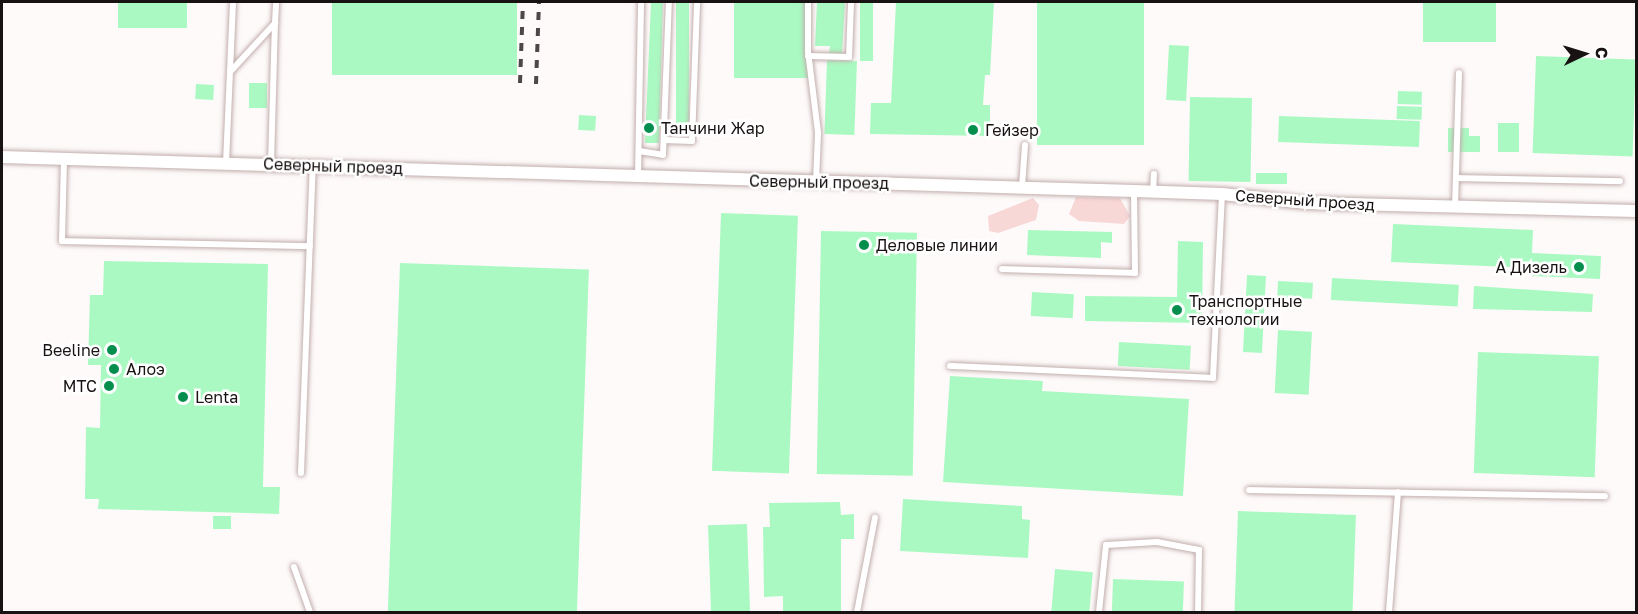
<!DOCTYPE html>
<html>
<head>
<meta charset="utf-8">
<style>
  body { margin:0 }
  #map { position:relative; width:1638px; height:614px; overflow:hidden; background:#fefafa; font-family:"Golos Text",sans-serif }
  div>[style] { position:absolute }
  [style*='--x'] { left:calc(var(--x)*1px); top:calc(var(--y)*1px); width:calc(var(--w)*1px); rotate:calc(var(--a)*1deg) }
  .green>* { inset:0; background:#f8d8d7 }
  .building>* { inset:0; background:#abf9c2; transform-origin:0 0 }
  .roads { filter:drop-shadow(0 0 2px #c2aead) drop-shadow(0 0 2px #c2aead) }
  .lane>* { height:6px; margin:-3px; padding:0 3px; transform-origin:3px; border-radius:3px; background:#fff }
  .street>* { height:12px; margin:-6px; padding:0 6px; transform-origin:6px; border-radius:6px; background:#fff }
  .rail>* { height:4px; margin-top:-2px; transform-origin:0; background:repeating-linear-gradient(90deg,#4d4747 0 8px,transparent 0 16px) }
  .dots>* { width:16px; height:16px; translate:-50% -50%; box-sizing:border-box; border:3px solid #fff; border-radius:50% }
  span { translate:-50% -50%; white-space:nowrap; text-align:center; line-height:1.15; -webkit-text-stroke:5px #fff; paint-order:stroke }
  .poi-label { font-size:16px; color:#191212 }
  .left { translate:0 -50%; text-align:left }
  .right { translate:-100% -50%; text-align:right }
  .street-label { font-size:16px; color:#191212 }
  .frame { position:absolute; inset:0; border:3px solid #191212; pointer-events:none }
  .north { position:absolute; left:1554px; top:24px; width:60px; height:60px; -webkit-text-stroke:4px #fff; paint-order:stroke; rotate:86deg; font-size:16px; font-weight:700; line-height:24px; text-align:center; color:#191212 }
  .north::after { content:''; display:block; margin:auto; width:21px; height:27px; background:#191212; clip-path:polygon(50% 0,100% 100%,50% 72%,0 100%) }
</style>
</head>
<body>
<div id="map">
  <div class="green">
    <i style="clip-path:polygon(1076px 197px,1120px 198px,1130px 216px,1124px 224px,1079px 221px,1069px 214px)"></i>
    <i style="clip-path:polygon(1033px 198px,1039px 205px,1036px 220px,998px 233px,989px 231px,988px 216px)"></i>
  </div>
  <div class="building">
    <i style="left:118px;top:2px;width:69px;height:26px"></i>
    <i style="left:332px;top:2px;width:185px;height:73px"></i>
    <i style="clip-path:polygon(651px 2px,663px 2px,659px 143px,645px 143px)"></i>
    <i style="left:676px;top:2px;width:13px;height:131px"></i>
    <i style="left:734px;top:2px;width:74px;height:76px"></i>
    <i style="clip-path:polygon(817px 2px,845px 2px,842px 54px,829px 53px,830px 46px,815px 46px)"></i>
    <i style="left:860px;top:2px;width:13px;height:59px"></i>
    <i style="clip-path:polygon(896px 2px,994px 2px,990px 75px,985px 75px,983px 105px,990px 105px,990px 136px,870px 134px,871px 103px,891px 103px)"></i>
    <i style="left:1037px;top:2px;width:107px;height:143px"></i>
    <i style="left:1423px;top:2px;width:73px;height:40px"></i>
    <i style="left:1169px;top:45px;width:20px;height:55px;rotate:3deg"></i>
    <i style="left:1536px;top:56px;width:100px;height:97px;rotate:2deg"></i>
    <i style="left:827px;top:60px;width:30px;height:74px;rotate:2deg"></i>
    <i style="left:249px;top:83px;width:18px;height:25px"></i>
    <i style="left:196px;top:84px;width:18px;height:15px;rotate:3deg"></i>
    <i style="left:1398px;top:91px;width:24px;height:13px;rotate:2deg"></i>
    <i style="left:1190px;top:97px;width:62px;height:84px;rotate:1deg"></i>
    <i style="left:1397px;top:106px;width:25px;height:13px;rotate:2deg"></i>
    <i style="left:579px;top:115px;width:17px;height:15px;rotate:3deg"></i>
    <i style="left:1279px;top:116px;width:141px;height:26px;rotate:2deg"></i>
    <i style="left:1498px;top:123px;width:21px;height:29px"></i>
    <i style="clip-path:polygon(1448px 128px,1469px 128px,1469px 136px,1480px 136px,1480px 152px,1448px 152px)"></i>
    <i style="left:1287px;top:173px;width:11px;height:31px;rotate:90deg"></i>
    <i style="left:721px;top:213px;width:77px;height:258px;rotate:2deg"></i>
    <i style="clip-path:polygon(1393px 224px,1533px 230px,1532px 253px,1601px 256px,1600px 279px,1532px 276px,1532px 268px,1391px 262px)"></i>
    <i style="clip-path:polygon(1028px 230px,1112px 232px,1112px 243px,1101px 242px,1101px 258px,1027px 255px)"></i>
    <i style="left:821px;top:231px;width:96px;height:243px;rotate:1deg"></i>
    <i style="clip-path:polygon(1178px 241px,1203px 242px,1202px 323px,1085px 321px,1085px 296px,1177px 297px)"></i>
    <i style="clip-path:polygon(104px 261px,268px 264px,263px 487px,280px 487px,279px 514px,98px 509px,99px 499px,85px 499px,86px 427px,100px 428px,101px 365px,88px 365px,90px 295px,103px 295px)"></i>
    <i style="left:400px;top:263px;width:189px;height:349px;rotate:2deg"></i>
    <i style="left:1247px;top:275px;width:19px;height:77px;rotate:3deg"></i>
    <i style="left:1332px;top:278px;width:127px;height:22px;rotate:3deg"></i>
    <i style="left:1278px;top:281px;width:35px;height:16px;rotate:3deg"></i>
    <i style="clip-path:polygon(1474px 286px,1593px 294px,1592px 312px,1473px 309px)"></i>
    <i style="left:1032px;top:292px;width:42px;height:24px;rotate:3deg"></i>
    <i style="left:1278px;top:330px;width:34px;height:63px;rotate:3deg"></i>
    <i style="left:1119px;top:342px;width:72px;height:24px;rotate:3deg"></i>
    <i style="left:1478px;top:352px;width:121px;height:121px;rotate:2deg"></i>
    <i style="clip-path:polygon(950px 376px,1043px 381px,1042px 391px,1189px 399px,1183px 496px,943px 482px)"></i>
    <i style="clip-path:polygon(903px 499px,1022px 506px,1022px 519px,1030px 520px,1028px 558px,900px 551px)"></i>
    <i style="clip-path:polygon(840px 502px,841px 515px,854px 514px,854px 539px,841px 539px,841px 612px,783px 612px,783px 596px,764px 597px,763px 527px,770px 527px,769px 503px)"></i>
    <i style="left:1238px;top:511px;width:118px;height:101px;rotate:2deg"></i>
    <i style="left:213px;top:516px;width:18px;height:13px"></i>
    <i style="left:747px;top:524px;width:88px;height:39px;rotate:88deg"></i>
    <i style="left:1055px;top:569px;width:38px;height:43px;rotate:5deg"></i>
    <i style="left:1113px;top:579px;width:71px;height:33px;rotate:2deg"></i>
  </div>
  <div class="roads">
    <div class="lane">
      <i style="--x:808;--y:2;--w:49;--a:90"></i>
      <i style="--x:808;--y:51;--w:83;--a:83"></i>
      <i style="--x:818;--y:133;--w:49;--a:92.3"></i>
      <i style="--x:808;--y:56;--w:41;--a:1.4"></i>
      <i style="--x:849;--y:57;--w:55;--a:-87.9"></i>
      <i style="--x:230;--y:72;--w:67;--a:-47.4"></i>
      <i style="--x:275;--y:23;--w:21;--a:-87"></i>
      <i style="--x:664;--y:140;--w:28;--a:2"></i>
      <i style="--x:692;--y:141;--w:139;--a:-87.9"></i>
      <i style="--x:639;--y:151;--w:24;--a:9"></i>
      <i style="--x:663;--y:155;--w:153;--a:-87.8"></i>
      <i style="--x:64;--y:159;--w:82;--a:91.4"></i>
      <i style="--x:62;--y:241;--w:248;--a:1.2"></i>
      <i style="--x:226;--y:163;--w:161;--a:-87.5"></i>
      <i style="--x:271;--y:164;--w:141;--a:-88.4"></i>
      <i style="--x:638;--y:177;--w:175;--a:-89"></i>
      <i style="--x:1457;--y:178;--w:163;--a:1.1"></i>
      <i style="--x:1022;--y:187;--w:42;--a:-85.9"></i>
      <i style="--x:1153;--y:192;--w:18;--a:-87"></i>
      <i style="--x:1455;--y:207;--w:134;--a:-88.3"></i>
      <i style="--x:1002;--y:269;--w:133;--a:1.7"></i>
      <i style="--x:1135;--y:273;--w:82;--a:-90.7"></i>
      <i style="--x:950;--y:366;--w:263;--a:2.6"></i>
      <i style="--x:1213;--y:378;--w:184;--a:-87.2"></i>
      <i style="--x:301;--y:473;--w:307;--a:-87.8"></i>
      <i style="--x:1249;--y:490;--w:356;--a:1"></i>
      <i style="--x:294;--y:567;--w:48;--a:70.4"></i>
      <i style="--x:857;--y:612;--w:96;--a:-79.2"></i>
      <i style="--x:1099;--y:612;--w:67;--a:-84"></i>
      <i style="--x:1106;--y:545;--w:51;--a:-3.4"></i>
      <i style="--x:1157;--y:542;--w:43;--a:10.8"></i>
      <i style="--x:1199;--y:550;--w:62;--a:90.9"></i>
      <i style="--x:1389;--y:612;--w:120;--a:-85.7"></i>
    </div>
    <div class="street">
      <i style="--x:2;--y:157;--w:1133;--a:1.72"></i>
      <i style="--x:1134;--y:191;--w:88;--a:2"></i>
      <i style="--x:1222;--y:194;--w:86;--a:6"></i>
      <i style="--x:1308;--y:203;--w:328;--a:1.4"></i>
    </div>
  </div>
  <div class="rail">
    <i style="--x:520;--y:83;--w:81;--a:-87.9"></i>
    <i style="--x:536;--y:84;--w:82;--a:-87.9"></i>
  </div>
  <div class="dots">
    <i style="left:649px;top:128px;background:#048e4d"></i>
    <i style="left:973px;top:130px;background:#048e4d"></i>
    <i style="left:864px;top:245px;background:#048e4d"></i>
    <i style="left:1579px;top:267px;background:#048e4d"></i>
    <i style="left:1177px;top:310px;background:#048e4d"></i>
    <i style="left:112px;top:350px;background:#048e4d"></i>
    <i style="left:114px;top:369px;background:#048e4d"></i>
    <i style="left:109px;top:386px;background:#048e4d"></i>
    <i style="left:183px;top:397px;background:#048e4d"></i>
  </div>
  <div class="poi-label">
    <span class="left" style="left:661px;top:128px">Танчини Жар</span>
    <span class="left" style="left:985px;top:130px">Гейзер</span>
    <span class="left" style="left:876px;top:245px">Деловые линии</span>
    <span class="right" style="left:1567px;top:267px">А Дизель</span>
    <span class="left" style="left:1189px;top:310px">Транспортные<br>технологии</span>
    <span class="right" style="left:100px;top:350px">Beeline</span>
    <span class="left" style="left:126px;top:369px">Алоэ</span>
    <span class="right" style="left:97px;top:386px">МТС</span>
    <span class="left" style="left:195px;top:397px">Lenta</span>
  </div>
  <div class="street-label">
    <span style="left:333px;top:166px;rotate:2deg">Северный проезд</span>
    <span style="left:819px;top:182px;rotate:1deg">Северный проезд</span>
    <span style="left:1305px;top:200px;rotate:4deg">Северный проезд</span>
  </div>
  <div class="frame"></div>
  <div class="north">С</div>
</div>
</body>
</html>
